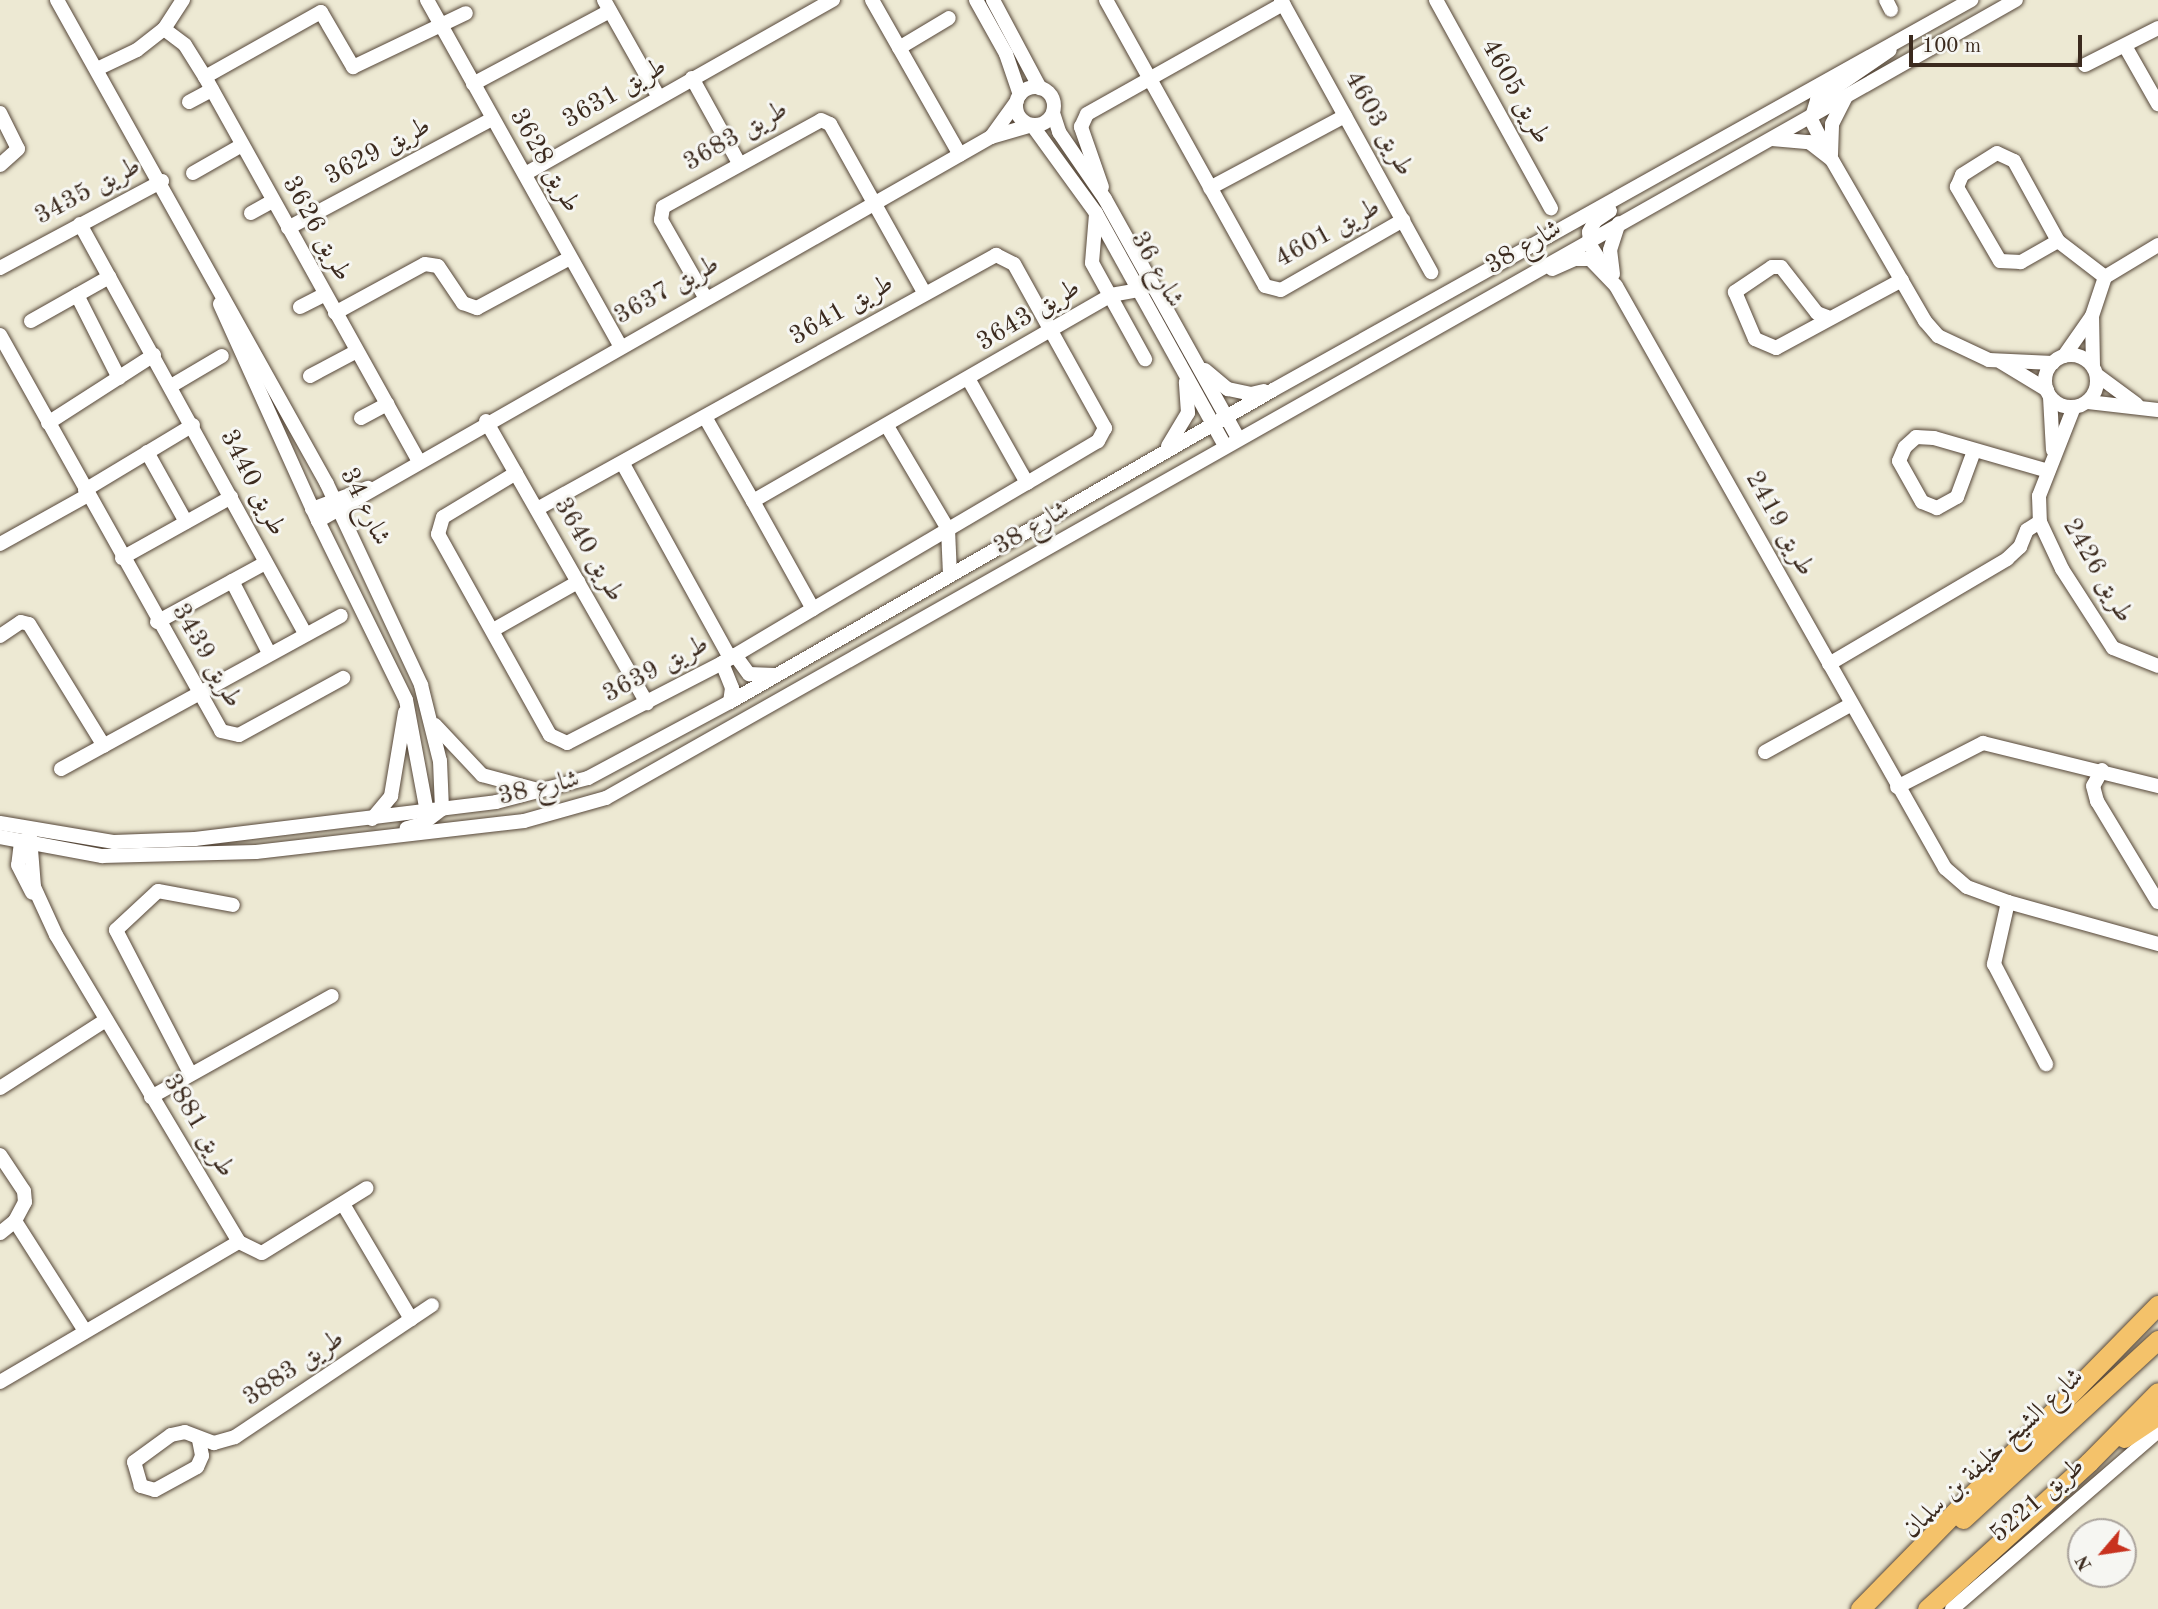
<!DOCTYPE html>
<html>
<head>
<meta charset="utf-8">
<style>
  body { margin:0 }
  #map { position:relative; width:2158px; height:1609px; overflow:hidden; background:#ede9d3; font-family:"Old Standard TT",Amiri,serif }
  div>[style] { position:absolute }
  [style*='--x'] { left:calc(var(--x)*1px); top:calc(var(--y)*1px); width:calc(var(--w)*1px); rotate:calc(var(--a)*1deg) }
  .roads { filter:drop-shadow(0 0 2px #564739) drop-shadow(0 0 2px #564739) }
  .minor>* { height:14px; margin:-7px; padding:0 7px; transform-origin:7px; border-radius:7px; background:#fff }
  .minor>.ring { margin:-7px; padding:0; box-sizing:content-box; background:none; border:14px solid #fff; border-radius:50% }
  .highway>* { height:19px; margin:-9.5px; padding:0 9.5px; transform-origin:9.5px; border-radius:9.5px; background:#f4c26a }
  span { translate:-50% -50%; white-space:nowrap; text-align:center; line-height:1.15; -webkit-text-stroke:6px #f6f6f2; paint-order:stroke }
  .street-label { font-size:26px; color:#3b2a1e }
  .north { position:absolute; left:2067px; top:1518px; width:70px; height:70px; box-sizing:border-box; background:#f6f6f2; border:2px solid #aba49d; border-radius:50%; rotate:241deg; font-size:19px; font-weight:700; line-height:28px; text-align:center; color:#3b2a1e }
  .north::after { content:''; display:block; margin:auto; width:24px; height:32px; background:#c8321e; clip-path:polygon(50% 0,100% 100%,50% 72%,0 100%) }
  .scale { position:absolute; left:1909px; top:35px; width:173px; height:32px; box-sizing:border-box; border:4px solid #3b2a1e; border-top:0; padding-left:9px; font-size:21px; line-height:24px; white-space:nowrap; color:#3b2a1e; -webkit-text-stroke:5px #f6f6f2; paint-order:stroke }
</style>
</head>
<body>
<div id="map">
  <div class="roads">
    <div class="minor">
      <i style="--x:57;--y:0;--w:554;--a:60.84"></i>
      <i style="--x:327;--y:484;--w:222;--a:64.9"></i>
      <i style="--x:421;--y:685;--w:78;--a:76"></i>
      <i style="--x:440;--y:761;--w:48;--a:87.6"></i>
      <i style="--x:442;--y:809;--w:25;--a:143"></i>
      <i style="--x:422;--y:824;--w:16;--a:165"></i>
      <i style="--x:427;--y:0;--w:395;--a:60.8"></i>
      <i style="--x:604;--y:0;--w:110;--a:60.6"></i>
      <i style="--x:872;--y:0;--w:178;--a:60.4"></i>
      <i style="--x:976;--y:0;--w:62;--a:60.9"></i>
      <i style="--x:1006;--y:54;--w:43;--a:71.1"></i>
      <i style="--x:993;--y:0;--w:100;--a:61.9"></i>
      <i style="--x:1106;--y:0;--w:327;--a:60.9"></i>
      <i style="--x:1265;--y:286;--w:16;--a:14"></i>
      <i style="--x:1281;--y:290;--w:141;--a:-29.8"></i>
      <i style="--x:1281;--y:0;--w:311;--a:61.1"></i>
      <i style="--x:1436;--y:0;--w:238;--a:61.1"></i>
      <i style="--x:1886;--y:0;--w:11;--a:63"></i>
      <i style="--x:164;--y:29;--w:26;--a:37"></i>
      <i style="--x:185;--y:45;--w:38;--a:58"></i>
      <i style="--x:205;--y:77;--w:437;--a:60.9"></i>
      <i style="--x:2125;--y:46;--w:67;--a:60.4"></i>
      <i style="--x:899;--y:48;--w:58;--a:-31"></i>
      <i style="--x:2085;--y:65;--w:82;--a:-26.9"></i>
      <i style="--x:97;--y:69;--w:44;--a:-25.4"></i>
      <i style="--x:137;--y:50;--w:34;--a:-38"></i>
      <i style="--x:164;--y:29;--w:35;--a:-57"></i>
      <i style="--x:205;--y:77;--w:133;--a:-29.3"></i>
      <i style="--x:321;--y:12;--w:64;--a:59.8"></i>
      <i style="--x:353;--y:67;--w:125;--a:-25.5"></i>
      <i style="--x:692;--y:78;--w:97;--a:61.1"></i>
      <i style="--x:473;--y:84;--w:155;--a:-28.1"></i>
      <i class="ring" style="left:1016px;top:87px;width:24px;height:24px"></i>
      <i style="--x:189;--y:102;--w:26;--a:-28"></i>
      <i style="--x:0;--y:113;--w:40;--a:63.4"></i>
      <i style="--x:18;--y:149;--w:24;--a:138"></i>
      <i style="--x:1053;--y:113;--w:20;--a:72"></i>
      <i style="--x:1059;--y:132;--w:81;--a:55.5"></i>
      <i style="--x:1105;--y:199;--w:274;--a:60.9"></i>
      <i style="--x:991;--y:137;--w:44;--a:-54.2"></i>
      <i style="--x:1772;--y:139;--w:37;--a:5"></i>
      <i style="--x:1809;--y:142;--w:29;--a:38"></i>
      <i style="--x:1832;--y:160;--w:186;--a:60"></i>
      <i style="--x:1925;--y:321;--w:20;--a:49"></i>
      <i style="--x:1938;--y:336;--w:56;--a:25.2"></i>
      <i style="--x:1989;--y:360;--w:64;--a:2.7"></i>
      <i style="--x:1828;--y:153;--w:37;--a:-117"></i>
      <i style="--x:1811;--y:120;--w:21;--a:-73"></i>
      <i style="--x:1817;--y:100;--w:88;--a:-34.4"></i>
      <i style="--x:1831;--y:155;--w:31;--a:-88"></i>
      <i style="--x:1832;--y:124;--w:31;--a:-63"></i>
      <i style="--x:193;--y:173;--w:56;--a:-29.7"></i>
      <i style="--x:525;--y:174;--w:354;--a:-29.5"></i>
      <i style="--x:1102;--y:187;--w:64;--a:-109.3"></i>
      <i style="--x:1081;--y:127;--w:14;--a:-65"></i>
      <i style="--x:1087;--y:114;--w:225;--a:-29.3"></i>
      <i style="--x:1210;--y:188;--w:153;--a:-28.1"></i>
      <i style="--x:251;--y:213;--w:25;--a:-29"></i>
      <i style="--x:1096;--y:214;--w:49;--a:94.7"></i>
      <i style="--x:1092;--y:263;--w:110;--a:61.1"></i>
      <i style="--x:80;--y:224;--w:468;--a:61.2"></i>
      <i style="--x:288;--y:228;--w:231;--a:-28.1"></i>
      <i style="--x:2058;--y:241;--w:43;--a:150.4"></i>
      <i style="--x:2021;--y:262;--w:21;--a:-177"></i>
      <i style="--x:2000;--y:261;--w:86;--a:-120.2"></i>
      <i style="--x:1957;--y:187;--w:13;--a:-67"></i>
      <i style="--x:1962;--y:175;--w:41;--a:-32.2"></i>
      <i style="--x:1997;--y:153;--w:19;--a:25"></i>
      <i style="--x:2014;--y:161;--w:91;--a:61.2"></i>
      <i style="--x:2058;--y:241;--w:59;--a:37.5"></i>
      <i style="--x:1602;--y:264;--w:22;--a:-122"></i>
      <i style="--x:1590;--y:245;--w:13;--a:-94"></i>
      <i style="--x:1589;--y:232;--w:13;--a:-61"></i>
      <i style="--x:1595;--y:221;--w:18;--a:-34"></i>
      <i style="--x:0;--y:268;--w:184;--a:-28.2"></i>
      <i style="--x:1552;--y:269;--w:24;--a:-24"></i>
      <i style="--x:1574;--y:259;--w:16;--a:0"></i>
      <i style="--x:1590;--y:259;--w:37;--a:46"></i>
      <i style="--x:1616;--y:286;--w:669;--a:60.52"></i>
      <i style="--x:1945;--y:868;--w:29;--a:41"></i>
      <i style="--x:1967;--y:887;--w:44;--a:20.1"></i>
      <i style="--x:2008;--y:902;--w:156;--a:15.6"></i>
      <i style="--x:1613;--y:274;--w:24;--a:-97"></i>
      <i style="--x:1610;--y:250;--w:28;--a:-72"></i>
      <i style="--x:77;--y:295;--w:93;--a:63.2"></i>
      <i style="--x:705;--y:297;--w:89;--a:-119.7"></i>
      <i style="--x:661;--y:220;--w:13;--a:-81"></i>
      <i style="--x:663;--y:207;--w:180;--a:-28.8"></i>
      <i style="--x:821;--y:120;--w:10;--a:24"></i>
      <i style="--x:830;--y:124;--w:193;--a:60.8"></i>
      <i style="--x:220;--y:304;--w:238;--a:65.7"></i>
      <i style="--x:318;--y:521;--w:199;--a:63.8"></i>
      <i style="--x:406;--y:700;--w:119;--a:79.4"></i>
      <i style="--x:300;--y:307;--w:28;--a:-27"></i>
      <i style="--x:335;--y:313;--w:102;--a:-28.6"></i>
      <i style="--x:425;--y:264;--w:13;--a:9"></i>
      <i style="--x:438;--y:266;--w:45;--a:56"></i>
      <i style="--x:463;--y:303;--w:15;--a:20"></i>
      <i style="--x:477;--y:308;--w:106;--a:-28.3"></i>
      <i style="--x:1830;--y:318;--w:14;--a:-159"></i>
      <i style="--x:1817;--y:313;--w:58;--a:-128"></i>
      <i style="--x:1781;--y:267;--w:9;--a:180"></i>
      <i style="--x:1772;--y:267;--w:45;--a:146"></i>
      <i style="--x:1735;--y:292;--w:51;--a:66.9"></i>
      <i style="--x:1755;--y:339;--w:23;--a:23"></i>
      <i style="--x:1776;--y:348;--w:143;--a:-28.4"></i>
      <i style="--x:31;--y:321;--w:90;--a:-29.4"></i>
      <i style="--x:0;--y:335;--w:453;--a:60.8"></i>
      <i style="--x:221;--y:731;--w:18;--a:13"></i>
      <i style="--x:239;--y:735;--w:119;--a:-28.7"></i>
      <i class="ring" style="left:2045px;top:355px;width:38px;height:38px"></i>
      <i style="--x:2064;--y:356;--w:49;--a:-55"></i>
      <i style="--x:2001;--y:362;--w:54;--a:31.3"></i>
      <i style="--x:2093;--y:366;--w:50;--a:-91.1"></i>
      <i style="--x:2092;--y:316;--w:41;--a:-71.6"></i>
      <i style="--x:2105;--y:277;--w:62;--a:-31.1"></i>
      <i style="--x:1205;--y:370;--w:30;--a:40"></i>
      <i style="--x:1228;--y:389;--w:24;--a:12"></i>
      <i style="--x:1251;--y:394;--w:13;--a:-13"></i>
      <i style="--x:2097;--y:375;--w:49;--a:36.6"></i>
      <i style="--x:310;--y:376;--w:53;--a:-28"></i>
      <i style="--x:171;--y:386;--w:59;--a:-30.5"></i>
      <i style="--x:2050;--y:397;--w:53;--a:86.8"></i>
      <i style="--x:2088;--y:402;--w:70;--a:6.5"></i>
      <i style="--x:2074;--y:407;--w:96;--a:111.5"></i>
      <i style="--x:2039;--y:496;--w:26;--a:88"></i>
      <i style="--x:2040;--y:522;--w:52;--a:64.9"></i>
      <i style="--x:2062;--y:569;--w:94;--a:57.2"></i>
      <i style="--x:2113;--y:648;--w:48;--a:21.8"></i>
      <i style="--x:705;--y:417;--w:97;--a:60.3"></i>
      <i style="--x:753;--y:501;--w:413;--a:-29.9"></i>
      <i style="--x:1111;--y:295;--w:29;--a:-10"></i>
      <i style="--x:361;--y:418;--w:30;--a:-28"></i>
      <i style="--x:486;--y:421;--w:325;--a:60.3"></i>
      <i style="--x:48;--y:423;--w:126;--a:-32.7"></i>
      <i style="--x:887;--y:426;--w:120;--a:59.4"></i>
      <i style="--x:948;--y:529;--w:46;--a:87.5"></i>
      <i style="--x:1168;--y:446;--w:39;--a:-59"></i>
      <i style="--x:1188;--y:413;--w:31;--a:-94"></i>
      <i style="--x:1974;--y:451;--w:49;--a:110.3"></i>
      <i style="--x:1957;--y:497;--w:23;--a:151"></i>
      <i style="--x:1937;--y:508;--w:16;--a:-158"></i>
      <i style="--x:1922;--y:502;--w:47;--a:-119.3"></i>
      <i style="--x:1899;--y:461;--w:15;--a:-67"></i>
      <i style="--x:1905;--y:447;--w:15;--a:-42"></i>
      <i style="--x:1916;--y:437;--w:18;--a:3"></i>
      <i style="--x:1934;--y:438;--w:119;--a:16.1"></i>
      <i style="--x:147;--y:452;--w:80;--a:60.9"></i>
      <i style="--x:623;--y:464;--w:222;--a:61.1"></i>
      <i style="--x:516;--y:473;--w:85;--a:148.9"></i>
      <i style="--x:443;--y:517;--w:18;--a:106"></i>
      <i style="--x:438;--y:534;--w:230;--a:60.9"></i>
      <i style="--x:550;--y:735;--w:19;--a:25"></i>
      <i style="--x:567;--y:743;--w:174;--a:-27.3"></i>
      <i style="--x:722;--y:663;--w:106;--a:-30.7"></i>
      <i style="--x:813;--y:609;--w:124;--a:-119.1"></i>
      <i style="--x:85;--y:490;--w:126;--a:-31"></i>
      <i style="--x:312;--y:509;--w:60;--a:-20.6"></i>
      <i style="--x:537;--y:509;--w:525;--a:-28.96"></i>
      <i style="--x:996;--y:255;--w:20;--a:27"></i>
      <i style="--x:1014;--y:264;--w:188;--a:61"></i>
      <i style="--x:1105;--y:428;--w:15;--a:118"></i>
      <i style="--x:1098;--y:441;--w:82;--a:149.4"></i>
      <i style="--x:318;--y:521;--w:775;--a:-29.71"></i>
      <i style="--x:991;--y:137;--w:43;--a:-16.3"></i>
      <i style="--x:1032;--y:125;--w:109;--a:54"></i>
      <i style="--x:1096;--y:213;--w:266;--a:61"></i>
      <i style="--x:0;--y:544;--w:101;--a:-29.1"></i>
      <i style="--x:122;--y:558;--w:125;--a:-29.2"></i>
      <i style="--x:232;--y:581;--w:81;--a:62.8"></i>
      <i style="--x:813;--y:609;--w:248;--a:-30.5"></i>
      <i style="--x:1027;--y:483;--w:118;--a:-119.4"></i>
      <i style="--x:157;--y:622;--w:123;--a:-28.6"></i>
      <i style="--x:493;--y:630;--w:98;--a:-29.5"></i>
      <i style="--x:0;--y:636;--w:25;--a:-34"></i>
      <i style="--x:21;--y:622;--w:8;--a:14"></i>
      <i style="--x:29;--y:624;--w:143;--a:58.4"></i>
      <i style="--x:735;--y:655;--w:24;--a:54"></i>
      <i style="--x:749;--y:674;--w:25;--a:2"></i>
      <i style="--x:722;--y:663;--w:27;--a:68"></i>
      <i style="--x:732;--y:688;--w:14;--a:98"></i>
      <i style="--x:1829;--y:664;--w:207;--a:-30.5"></i>
      <i style="--x:2007;--y:559;--w:18;--a:-43"></i>
      <i style="--x:2020;--y:547;--w:18;--a:-68"></i>
      <i style="--x:2027;--y:530;--w:15;--a:-32"></i>
      <i style="--x:435;--y:725;--w:69;--a:46.8"></i>
      <i style="--x:482;--y:775;--w:58;--a:15"></i>
      <i style="--x:1765;--y:752;--w:99;--a:-28.9"></i>
      <i style="--x:61;--y:769;--w:319;--a:-28.7"></i>
      <i style="--x:2102;--y:770;--w:18;--a:119"></i>
      <i style="--x:2093;--y:786;--w:16;--a:75"></i>
      <i style="--x:2097;--y:801;--w:118;--a:58.9"></i>
      <i style="--x:1897;--y:787;--w:97;--a:-27.1"></i>
      <i style="--x:1983;--y:743;--w:180;--a:13.8"></i>
      <i style="--x:372;--y:819;--w:30;--a:-50"></i>
      <i style="--x:391;--y:796;--w:85;--a:-80.5"></i>
      <i style="--x:0;--y:823;--w:116;--a:9.5"></i>
      <i style="--x:114;--y:842;--w:81;--a:-2.1"></i>
      <i style="--x:195;--y:839;--w:303;--a:-7"></i>
      <i style="--x:496;--y:802;--w:95;--a:-14.6"></i>
      <i style="--x:588;--y:778;--w:161;--a:-28.2"></i>
      <i style="--x:730;--y:702;--w:626;--a:-29.88"></i>
      <i style="--x:1273;--y:390;--w:800;--a:-29.19"></i>
      <i style="--x:0;--y:837;--w:104;--a:10.6"></i>
      <i style="--x:102;--y:856;--w:154;--a:-1.5"></i>
      <i style="--x:256;--y:852;--w:270;--a:-6.6"></i>
      <i style="--x:524;--y:821;--w:85;--a:-15.7"></i>
      <i style="--x:606;--y:798;--w:1620;--a:-29.51"></i>
      <i style="--x:30;--y:837;--w:50;--a:85.4"></i>
      <i style="--x:34;--y:887;--w:53;--a:65.4"></i>
      <i style="--x:56;--y:935;--w:357;--a:59.2"></i>
      <i style="--x:239;--y:1242;--w:25;--a:26"></i>
      <i style="--x:262;--y:1253;--w:123;--a:-31.8"></i>
      <i style="--x:29;--y:838;--w:9;--a:153"></i>
      <i style="--x:21;--y:842;--w:23;--a:97"></i>
      <i style="--x:18;--y:865;--w:31;--a:63"></i>
      <i style="--x:2008;--y:902;--w:64;--a:102.7"></i>
      <i style="--x:1994;--y:964;--w:113;--a:62.5"></i>
      <i style="--x:190;--y:1073;--w:161;--a:-117.4"></i>
      <i style="--x:116;--y:930;--w:57;--a:-42.9"></i>
      <i style="--x:158;--y:891;--w:76;--a:10.6"></i>
      <i style="--x:0;--y:1088;--w:126;--a:-32.7"></i>
      <i style="--x:151;--y:1097;--w:207;--a:-29.2"></i>
      <i style="--x:0;--y:1155;--w:43;--a:56.3"></i>
      <i style="--x:24;--y:1191;--w:11;--a:85"></i>
      <i style="--x:25;--y:1202;--w:21;--a:118"></i>
      <i style="--x:15;--y:1221;--w:19;--a:141"></i>
      <i style="--x:343;--y:1204;--w:134;--a:59.4"></i>
      <i style="--x:15;--y:1221;--w:130;--a:57.5"></i>
      <i style="--x:0;--y:1382;--w:277;--a:-30.4"></i>
      <i style="--x:199;--y:1440;--w:16;--a:79"></i>
      <i style="--x:202;--y:1456;--w:12;--a:114"></i>
      <i style="--x:197;--y:1467;--w:48;--a:151.3"></i>
      <i style="--x:155;--y:1490;--w:15;--a:-164"></i>
      <i style="--x:141;--y:1486;--w:25;--a:-106"></i>
      <i style="--x:134;--y:1462;--w:46;--a:-36.1"></i>
      <i style="--x:171;--y:1435;--w:14;--a:-12"></i>
      <i style="--x:185;--y:1432;--w:31;--a:21"></i>
      <i style="--x:214;--y:1443;--w:22;--a:-16"></i>
      <i style="--x:235;--y:1437;--w:237;--a:-33.8"></i>
      <i style="--x:1952;--y:1609;--w:272;--a:-40.8"></i>
    </div>
    <div class="highway">
      <i style="--x:2124;--y:1438;--w:41;--a:-34.1"></i>
      <i style="--x:1963;--y:1519;--w:265;--a:-42.6"></i>
      <i style="--x:1860;--y:1609;--w:426;--a:-45.6"></i>
      <i style="--x:1927;--y:1609;--w:219;--a:-42.2"></i>
      <i style="--x:2089;--y:1462;--w:98;--a:-45.4"></i>
    </div>
  </div>
  <div class="street-label">
    <span style="left:1515px;top:92px;rotate:61deg">طريق 4605</span>
    <span style="left:615px;top:94px;rotate:-30deg">طريق 3631</span>
    <span style="left:1378px;top:124px;rotate:61deg">طريق 4603</span>
    <span style="left:736px;top:137px;rotate:-30deg">طريق 3683</span>
    <span style="left:378px;top:152px;rotate:-28deg">طريق 3629</span>
    <span style="left:544px;top:161px;rotate:60deg">طريق 3628</span>
    <span style="left:88px;top:192px;rotate:-28deg">طريق 3435</span>
    <span style="left:316px;top:229px;rotate:61deg">طريق 3626</span>
    <span style="left:1328px;top:234px;rotate:-29deg">طريق 4601</span>
    <span style="left:1524px;top:248px;rotate:-30deg">شارع 38</span>
    <span style="left:1156px;top:270px;rotate:61deg">شارع 36</span>
    <span style="left:667px;top:291px;rotate:-29deg">طريق 3637</span>
    <span style="left:842px;top:311px;rotate:-30deg">طريق 3641</span>
    <span style="left:1029px;top:316px;rotate:-31deg">طريق 3643</span>
    <span style="left:252px;top:483px;rotate:63deg">طريق 3440</span>
    <span style="left:364px;top:507px;rotate:64deg">شارع 34</span>
    <span style="left:1779px;top:524px;rotate:61deg">طريق 2419</span>
    <span style="left:1032px;top:529px;rotate:-30deg">شارع 38</span>
    <span style="left:588px;top:550px;rotate:60deg">طريق 3640</span>
    <span style="left:2097px;top:571px;rotate:60deg">طريق 2426</span>
    <span style="left:206px;top:656px;rotate:60deg">طريق 3439</span>
    <span style="left:656px;top:670px;rotate:-28deg">طريق 3639</span>
    <span style="left:539px;top:789px;rotate:-13deg">شارع 38</span>
    <span style="left:198px;top:1126px;rotate:59deg">طريق 3881</span>
    <span style="left:294px;top:1369px;rotate:-34deg">طريق 3883</span>
    <span style="left:1994px;top:1454px;rotate:-43deg">شارع الشيخ خليفة بن سلمان</span>
    <span style="left:2038px;top:1501px;rotate:-41deg">طريق 5221</span>
  </div>
  <div class="north">N</div>
  <div class="scale">100 m</div>
</div>
</body>
</html>
